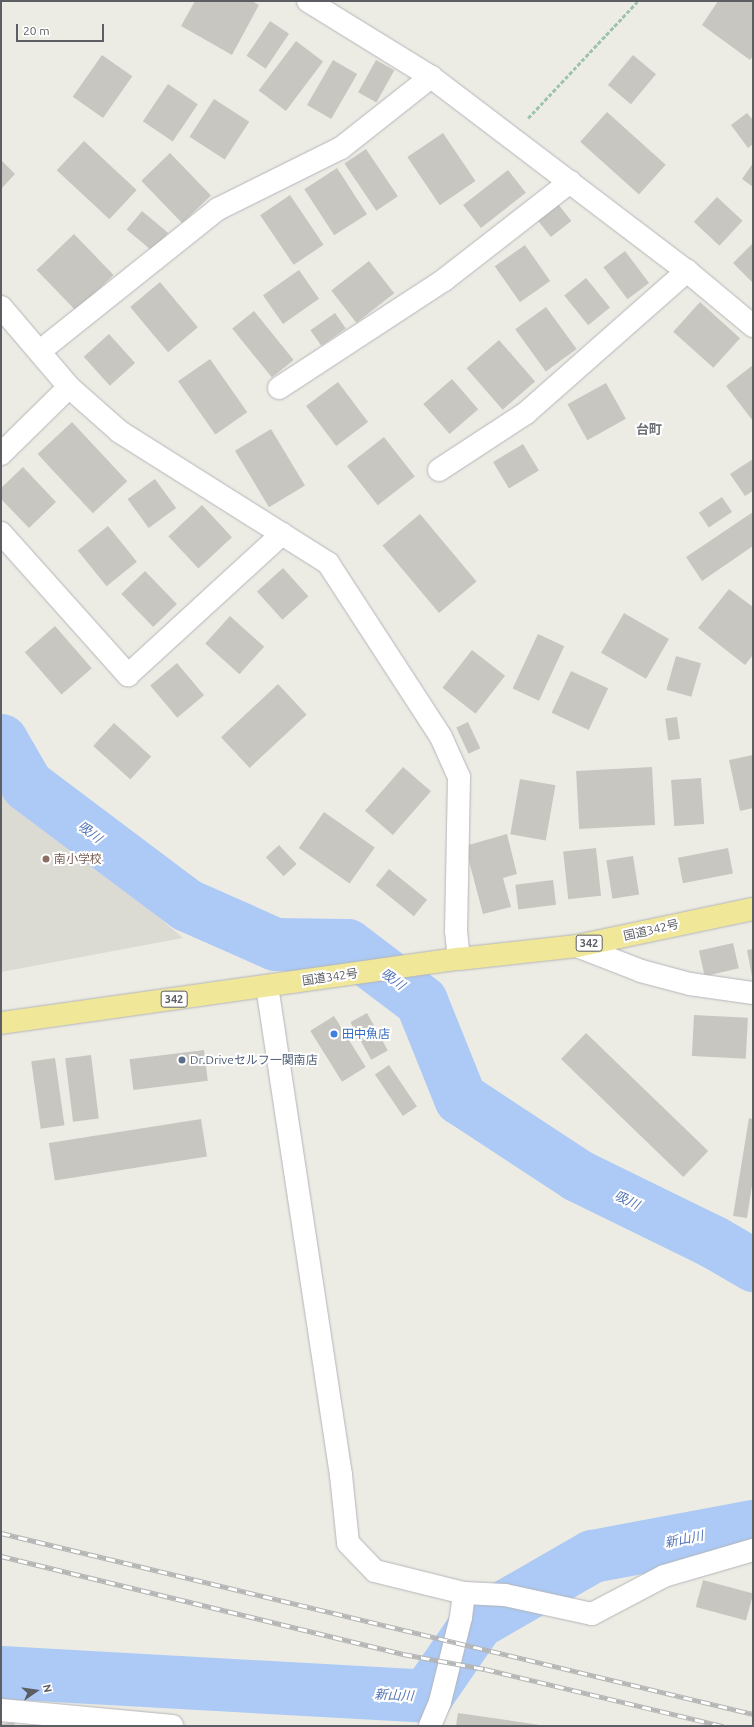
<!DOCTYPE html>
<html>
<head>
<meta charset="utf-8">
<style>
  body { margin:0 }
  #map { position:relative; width:754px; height:1727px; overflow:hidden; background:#edece4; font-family:Ubuntu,"Noto Sans JP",sans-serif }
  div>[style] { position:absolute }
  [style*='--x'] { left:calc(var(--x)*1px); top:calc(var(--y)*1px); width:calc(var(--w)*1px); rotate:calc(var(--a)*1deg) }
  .education>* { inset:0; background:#dcdbd3 }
  .river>* { height:53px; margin:-26.5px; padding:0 26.5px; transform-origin:26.5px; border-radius:26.5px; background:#accaf5 }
  .building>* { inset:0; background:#c8c6c1; transform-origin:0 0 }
  .path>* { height:2.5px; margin-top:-1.25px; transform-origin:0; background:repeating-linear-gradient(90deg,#9dc2ae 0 4px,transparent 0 6px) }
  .roads { filter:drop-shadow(0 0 1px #b4b5ba) drop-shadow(0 0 1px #b4b5ba) }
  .minor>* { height:22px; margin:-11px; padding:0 11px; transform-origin:11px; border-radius:11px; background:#fff }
  .highway>* { height:22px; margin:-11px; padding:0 11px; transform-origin:11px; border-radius:11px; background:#f0e798 }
  .rail>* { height:4.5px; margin-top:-2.25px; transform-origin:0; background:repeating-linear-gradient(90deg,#fff 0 9px,#b4b5b5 0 18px); box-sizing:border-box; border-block:1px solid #b4b5b5 }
  .dots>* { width:11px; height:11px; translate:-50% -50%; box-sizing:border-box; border:2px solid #fff; border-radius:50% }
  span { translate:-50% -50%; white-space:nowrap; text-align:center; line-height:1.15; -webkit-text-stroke:4px #fff; paint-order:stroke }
  .shield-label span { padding:1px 3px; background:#fff; border:1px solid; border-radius:3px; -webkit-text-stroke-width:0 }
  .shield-label { font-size:11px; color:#5c5e63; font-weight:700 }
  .education-label { font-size:12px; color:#785e54 }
  .left { translate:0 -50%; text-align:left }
  .street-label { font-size:12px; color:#5c5e63 }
  .shop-label { font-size:12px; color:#366cbe }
  .service-label { font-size:12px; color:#4e5e75 }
  .neighbourhood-label { font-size:13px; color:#6d7075; font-weight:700 }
  .water-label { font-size:13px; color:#5273b5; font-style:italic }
  .frame { position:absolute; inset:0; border:2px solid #5c5e63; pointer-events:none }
  .north { position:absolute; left:16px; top:1671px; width:40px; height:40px; -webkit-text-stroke:3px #fff; paint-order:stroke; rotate:77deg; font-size:11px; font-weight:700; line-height:16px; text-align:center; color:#5c5e63 }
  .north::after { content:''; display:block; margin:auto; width:14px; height:18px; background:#5c5e63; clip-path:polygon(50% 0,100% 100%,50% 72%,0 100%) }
  .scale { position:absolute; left:16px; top:24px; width:88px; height:18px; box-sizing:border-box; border:2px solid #5c5e63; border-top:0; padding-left:5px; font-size:12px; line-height:14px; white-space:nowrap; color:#5c5e63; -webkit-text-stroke:3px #fff; paint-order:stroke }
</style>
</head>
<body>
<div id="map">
  <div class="education">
    <i style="clip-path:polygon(1px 780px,183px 938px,1px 972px)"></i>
  </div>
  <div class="river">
    <i style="--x:1;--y:740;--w:52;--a:60"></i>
    <i style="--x:27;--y:785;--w:200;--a:36.9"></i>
    <i style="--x:187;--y:905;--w:96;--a:23.9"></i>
    <i style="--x:275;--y:944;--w:72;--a:0.8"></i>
    <i style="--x:347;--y:945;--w:93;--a:37.1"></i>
    <i style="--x:421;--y:1001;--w:105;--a:68.1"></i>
    <i style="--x:460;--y:1098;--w:140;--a:33.3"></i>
    <i style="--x:577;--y:1175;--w:150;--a:26.1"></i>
    <i style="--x:712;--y:1241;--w:48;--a:30.3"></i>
    <i style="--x:1;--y:1672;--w:426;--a:3.2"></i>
    <i style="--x:426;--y:1696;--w:90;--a:-55.4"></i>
    <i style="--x:477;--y:1622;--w:133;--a:-29.9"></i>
    <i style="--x:592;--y:1556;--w:164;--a:-10.6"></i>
  </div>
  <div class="building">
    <i style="clip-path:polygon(195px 1px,252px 1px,259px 5px,232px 55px,181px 26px)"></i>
    <i style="clip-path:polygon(718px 1px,753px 1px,753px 56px,750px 60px,702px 25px)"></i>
    <i style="left:270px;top:21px;width:23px;height:42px;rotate:34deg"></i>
    <i style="left:296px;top:41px;width:34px;height:62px;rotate:37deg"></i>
    <i style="left:102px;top:55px;width:37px;height:51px;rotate:35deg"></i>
    <i style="left:633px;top:55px;width:30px;height:39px;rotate:40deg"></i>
    <i style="left:333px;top:60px;width:28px;height:52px;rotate:30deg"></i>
    <i style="left:376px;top:60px;width:21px;height:37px;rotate:29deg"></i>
    <i style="left:168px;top:84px;width:36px;height:45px;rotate:34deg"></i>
    <i style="left:214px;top:99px;width:42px;height:45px;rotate:33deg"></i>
    <i style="left:607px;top:112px;width:79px;height:40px;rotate:42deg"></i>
    <i style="clip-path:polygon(747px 113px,753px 120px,753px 144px,748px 148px,731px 125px)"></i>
    <i style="left:443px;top:133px;width:58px;height:43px;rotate:56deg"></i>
    <i style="left:84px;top:141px;width:72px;height:40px;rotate:43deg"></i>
    <i style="left:366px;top:149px;width:57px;height:26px;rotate:56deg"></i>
    <i style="left:170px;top:153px;width:59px;height:40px;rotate:46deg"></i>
    <i style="clip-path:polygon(1px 160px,15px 174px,1px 189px)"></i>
    <i style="clip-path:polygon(753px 163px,753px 187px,742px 179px)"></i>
    <i style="left:337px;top:168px;width:55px;height:39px;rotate:57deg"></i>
    <i style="left:508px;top:170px;width:29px;height:57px;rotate:52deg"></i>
    <i style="left:290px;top:195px;width:60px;height:36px;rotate:56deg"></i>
    <i style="left:551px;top:195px;width:33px;height:26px;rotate:52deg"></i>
    <i style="left:717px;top:197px;width:35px;height:34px;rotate:43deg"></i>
    <i style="left:142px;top:211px;width:34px;height:24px;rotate:40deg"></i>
    <i style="left:74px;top:234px;width:57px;height:52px;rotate:46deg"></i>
    <i style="clip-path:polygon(753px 243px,753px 283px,733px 263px)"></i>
    <i style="left:525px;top:245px;width:44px;height:37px;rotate:55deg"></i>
    <i style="left:625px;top:251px;width:40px;height:27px;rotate:53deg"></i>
    <i style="left:369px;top:261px;width:41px;height:48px;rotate:52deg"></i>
    <i style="left:299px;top:270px;width:35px;height:44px;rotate:55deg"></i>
    <i style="left:586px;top:278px;width:38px;height:28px;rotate:51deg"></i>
    <i style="left:160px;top:282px;width:59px;height:39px;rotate:50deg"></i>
    <i style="left:700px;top:302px;width:54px;height:40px;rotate:42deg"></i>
    <i style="left:546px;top:307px;width:52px;height:38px;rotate:54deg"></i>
    <i style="left:254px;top:311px;width:63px;height:28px;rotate:51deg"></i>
    <i style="left:335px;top:313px;width:19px;height:30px;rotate:55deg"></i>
    <i style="left:109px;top:334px;width:39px;height:34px;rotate:48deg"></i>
    <i style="left:499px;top:340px;width:55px;height:43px;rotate:49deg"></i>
    <i style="left:210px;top:359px;width:65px;height:39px;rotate:55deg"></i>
    <i style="clip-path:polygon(753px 365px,753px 421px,726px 386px)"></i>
    <i style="left:452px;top:379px;width:40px;height:38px;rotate:49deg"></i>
    <i style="left:338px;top:382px;width:50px;height:40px;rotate:53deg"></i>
    <i style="left:606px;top:383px;width:41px;height:44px;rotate:61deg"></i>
    <i style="left:72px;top:422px;width:81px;height:47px;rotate:47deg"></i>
    <i style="left:271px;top:429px;width:66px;height:42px;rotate:59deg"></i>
    <i style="left:384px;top:437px;width:50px;height:47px;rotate:52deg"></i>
    <i style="left:523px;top:444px;width:31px;height:35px;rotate:59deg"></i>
    <i style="clip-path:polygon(753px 459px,753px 491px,745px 496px,730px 474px)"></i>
    <i style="clip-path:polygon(23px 467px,56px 502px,29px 528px,1px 499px,1px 488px)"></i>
    <i style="left:155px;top:479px;width:36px;height:34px;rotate:54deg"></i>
    <i style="left:722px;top:497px;width:18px;height:28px;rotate:56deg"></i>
    <i style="left:202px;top:505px;width:44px;height:46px;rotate:47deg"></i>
    <i style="clip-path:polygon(753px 512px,753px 546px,702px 581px,686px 557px)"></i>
    <i style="left:420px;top:514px;width:88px;height:49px;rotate:50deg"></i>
    <i style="left:108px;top:526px;width:46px;height:39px;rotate:51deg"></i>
    <i style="left:283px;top:568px;width:38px;height:35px;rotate:48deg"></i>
    <i style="left:145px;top:571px;width:46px;height:33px;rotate:46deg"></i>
    <i style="clip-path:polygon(729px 589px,753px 607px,753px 655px,745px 665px,698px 628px)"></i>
    <i style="left:624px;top:613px;width:52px;height:46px;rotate:30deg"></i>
    <i style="left:230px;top:616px;width:46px;height:37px;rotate:42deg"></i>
    <i style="left:55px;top:626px;width:56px;height:40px;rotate:49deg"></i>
    <i style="left:538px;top:634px;width:29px;height:60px;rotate:25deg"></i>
    <i style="left:472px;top:650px;width:42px;height:48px;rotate:38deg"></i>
    <i style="left:676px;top:656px;width:26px;height:35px;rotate:16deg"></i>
    <i style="left:177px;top:663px;width:42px;height:35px;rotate:50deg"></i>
    <i style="left:571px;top:671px;width:41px;height:46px;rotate:25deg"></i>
    <i style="left:278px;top:684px;width:42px;height:78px;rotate:47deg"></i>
    <i style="left:677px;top:717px;width:22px;height:12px;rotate:82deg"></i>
    <i style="left:468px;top:722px;width:29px;height:13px;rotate:65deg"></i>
    <i style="left:114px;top:723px;width:50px;height:31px;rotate:42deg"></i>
    <i style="clip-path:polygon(753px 755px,753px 808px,740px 811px,729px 760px)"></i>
    <i style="left:403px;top:767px;width:37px;height:58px;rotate:41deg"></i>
    <i style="left:652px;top:767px;width:58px;height:76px;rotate:87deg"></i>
    <i style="left:701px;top:778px;width:46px;height:30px;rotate:86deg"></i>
    <i style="left:520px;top:779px;width:36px;height:56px;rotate:10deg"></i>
    <i style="left:324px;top:812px;width:62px;height:44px;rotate:35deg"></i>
    <i style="clip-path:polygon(507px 834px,517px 874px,503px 878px,511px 907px,483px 914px,465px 846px)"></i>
    <i style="left:279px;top:845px;width:26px;height:18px;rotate:47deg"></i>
    <i style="left:596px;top:848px;width:48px;height:33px;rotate:84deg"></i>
    <i style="left:728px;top:848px;width:26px;height:51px;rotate:79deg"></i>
    <i style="left:633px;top:856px;width:39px;height:27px;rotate:81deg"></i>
    <i style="left:389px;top:869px;width:49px;height:21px;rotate:39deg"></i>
    <i style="left:553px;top:880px;width:25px;height:38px;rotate:83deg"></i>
    <i style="left:733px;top:943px;width:26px;height:35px;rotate:77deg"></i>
    <i style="clip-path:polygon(753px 949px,753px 977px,752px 977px,747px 950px)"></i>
    <i style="left:367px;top:1013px;width:43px;height:19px;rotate:61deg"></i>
    <i style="left:694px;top:1015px;width:54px;height:41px;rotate:3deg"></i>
    <i style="left:334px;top:1016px;width:60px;height:28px;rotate:58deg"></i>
    <i style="left:586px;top:1033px;width:170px;height:36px;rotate:44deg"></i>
    <i style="left:204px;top:1050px;width:31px;height:75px;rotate:83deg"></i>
    <i style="left:91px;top:1055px;width:64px;height:26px;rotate:83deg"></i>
    <i style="left:55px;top:1058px;width:68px;height:24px;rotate:82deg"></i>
    <i style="left:389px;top:1065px;width:50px;height:17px;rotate:56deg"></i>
    <i style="clip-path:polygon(749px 1118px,753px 1119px,753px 1179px,747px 1218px,733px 1216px)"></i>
    <i style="left:201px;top:1119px;width:38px;height:154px;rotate:81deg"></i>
    <i style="left:703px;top:1580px;width:52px;height:28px;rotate:15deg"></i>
    <i style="clip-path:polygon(458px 1713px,540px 1725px,540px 1726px,456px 1726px)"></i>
    <i style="clip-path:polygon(14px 1722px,15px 1726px,1px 1726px,1px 1724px)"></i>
  </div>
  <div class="path">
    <i style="--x:528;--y:118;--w:161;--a:-46.8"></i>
  </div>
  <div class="roads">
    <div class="minor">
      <i style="--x:308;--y:1;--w:145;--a:31.7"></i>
      <i style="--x:431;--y:77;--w:321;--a:37.2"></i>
      <i style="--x:687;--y:271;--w:86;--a:39.8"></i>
      <i style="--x:1;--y:307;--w:105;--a:49.6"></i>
      <i style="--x:69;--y:387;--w:68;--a:41.4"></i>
      <i style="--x:120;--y:432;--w:246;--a:32.2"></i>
      <i style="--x:328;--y:563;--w:207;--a:57"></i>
      <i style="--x:441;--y:737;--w:44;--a:65.8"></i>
      <i style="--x:459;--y:777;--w:154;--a:91.1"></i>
      <i style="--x:456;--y:931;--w:28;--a:84"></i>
      <i style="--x:40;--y:351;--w:228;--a:-38.6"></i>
      <i style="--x:218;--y:209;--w:137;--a:-26.4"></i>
      <i style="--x:341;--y:148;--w:115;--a:-38.3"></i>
      <i style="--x:279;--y:388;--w:197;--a:-33.2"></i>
      <i style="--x:444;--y:280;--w:160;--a:-37.9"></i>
      <i style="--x:1;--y:454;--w:95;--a:-44.6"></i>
      <i style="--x:439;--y:470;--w:104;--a:-33.2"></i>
      <i style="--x:526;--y:413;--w:215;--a:-41.4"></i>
      <i style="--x:1;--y:533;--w:191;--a:48.2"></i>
      <i style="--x:128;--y:675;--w:209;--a:-42.5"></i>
      <i style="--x:577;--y:946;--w:69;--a:21.3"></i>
      <i style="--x:641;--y:971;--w:51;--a:14.9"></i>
      <i style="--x:690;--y:984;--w:64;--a:8.1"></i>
      <i style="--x:267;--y:986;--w:495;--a:81.4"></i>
      <i style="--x:341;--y:1475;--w:68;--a:84.1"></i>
      <i style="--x:348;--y:1543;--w:39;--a:46"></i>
      <i style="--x:375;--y:1571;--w:92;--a:13.9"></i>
      <i style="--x:464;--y:1593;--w:24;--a:97"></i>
      <i style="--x:461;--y:1617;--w:88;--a:103.9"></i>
      <i style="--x:440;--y:1702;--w:26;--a:113"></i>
      <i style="--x:464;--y:1593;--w:41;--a:2.8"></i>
      <i style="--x:505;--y:1595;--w:89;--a:12.3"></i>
      <i style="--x:592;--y:1614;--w:81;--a:-27.8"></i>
      <i style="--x:664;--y:1576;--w:93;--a:-16.3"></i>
      <i style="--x:1;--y:1710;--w:172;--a:5.3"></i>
    </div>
    <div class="highway">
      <i style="--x:1;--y:1023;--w:462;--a:-8"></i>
      <i style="--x:459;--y:959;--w:119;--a:-6.3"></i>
      <i style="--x:577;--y:946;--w:180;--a:-11.9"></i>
    </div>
  </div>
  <div class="rail">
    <i style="--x:1;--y:1533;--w:773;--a:13.53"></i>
    <i style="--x:1;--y:1556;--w:414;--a:13.7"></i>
    <i style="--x:403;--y:1654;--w:83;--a:10.4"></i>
    <i style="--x:485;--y:1669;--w:245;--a:13.5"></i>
  </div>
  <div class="dots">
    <i style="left:46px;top:859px;background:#8d6e63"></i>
    <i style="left:334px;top:1034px;background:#3f7fe0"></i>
    <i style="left:182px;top:1060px;background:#5c6f8a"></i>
  </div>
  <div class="shield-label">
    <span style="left:589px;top:943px">342</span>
    <span style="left:174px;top:999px">342</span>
  </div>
  <div class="education-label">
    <span class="left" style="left:54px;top:859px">南小学校</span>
  </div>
  <div class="street-label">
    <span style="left:651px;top:930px;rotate:-13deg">国道342号</span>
    <span style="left:330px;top:977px;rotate:-8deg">国道342号</span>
  </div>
  <div class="shop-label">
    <span class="left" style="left:342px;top:1034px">田中魚店</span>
  </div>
  <div class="service-label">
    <span class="left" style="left:190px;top:1060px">Dr.Driveセルフ一関南店</span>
  </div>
  <div class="neighbourhood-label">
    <span style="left:649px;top:429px">台町</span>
  </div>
  <div class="water-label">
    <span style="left:90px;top:832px;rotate:37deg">吸川</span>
    <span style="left:393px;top:979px;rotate:37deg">吸川</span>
    <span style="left:627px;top:1200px;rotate:26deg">吸川</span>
    <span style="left:684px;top:1539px;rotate:-11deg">新山川</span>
    <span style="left:394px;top:1695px;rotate:3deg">新山川</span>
  </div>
  <div class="frame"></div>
  <div class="north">N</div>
  <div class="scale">20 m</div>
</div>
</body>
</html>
